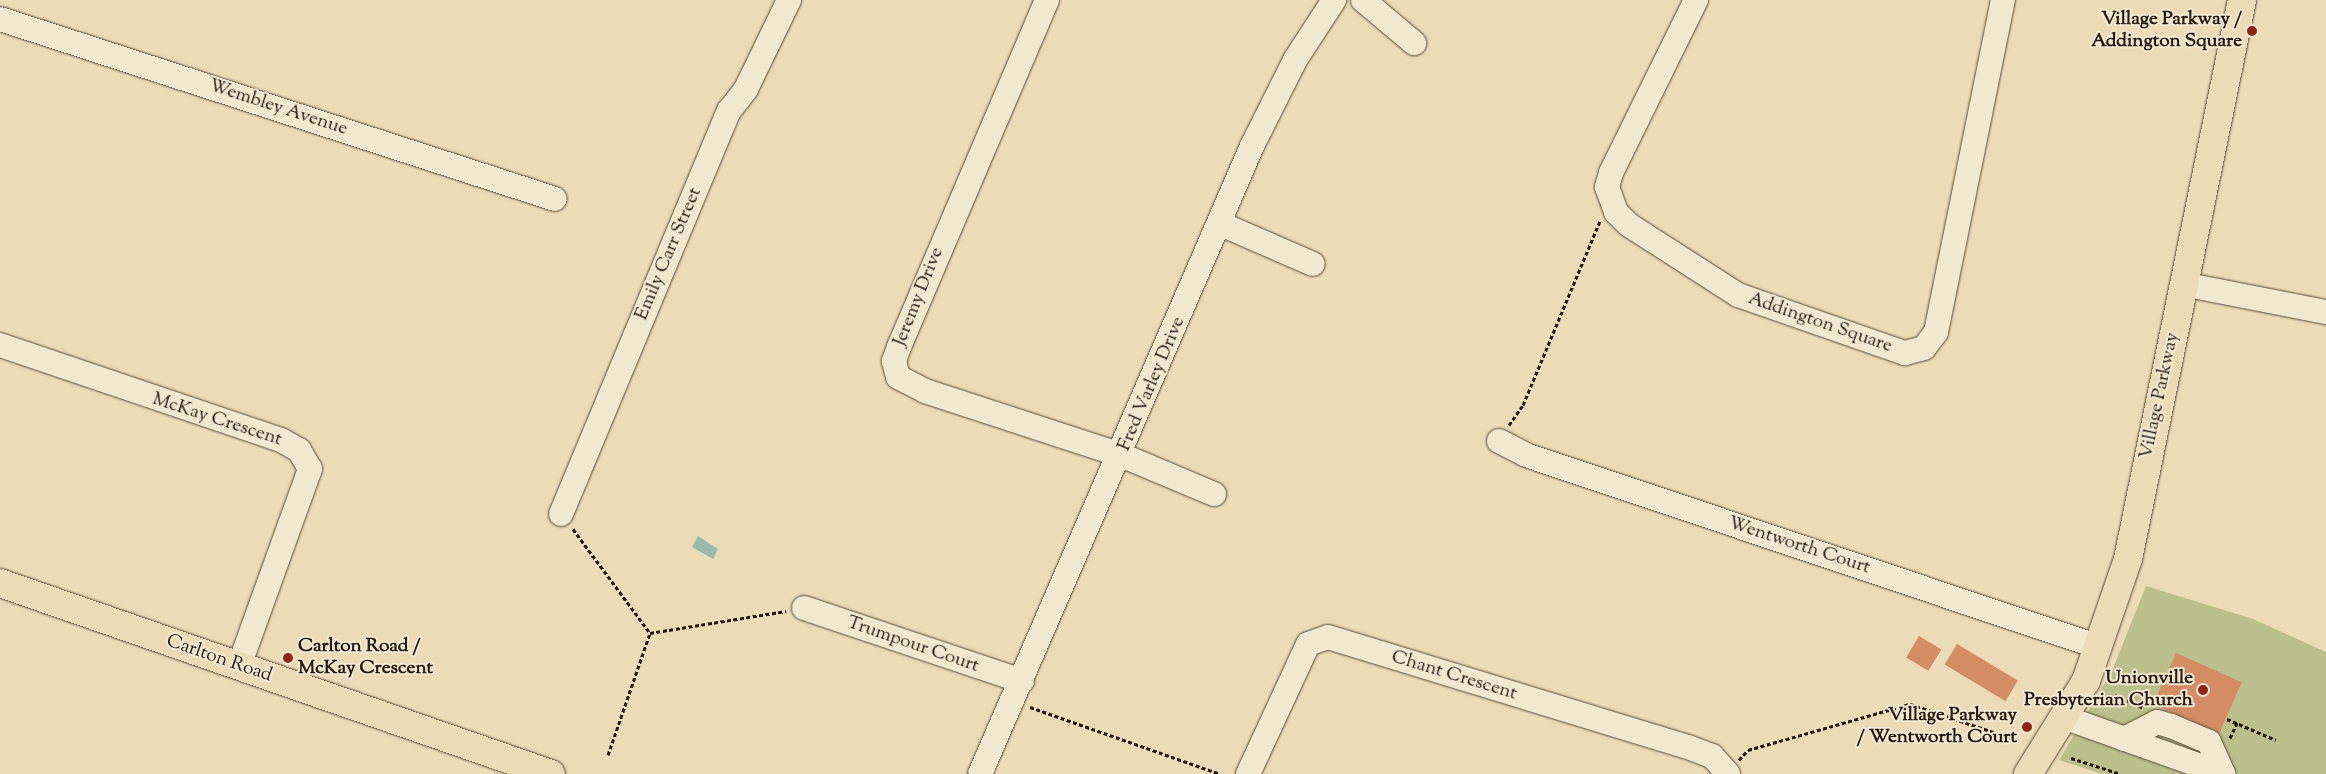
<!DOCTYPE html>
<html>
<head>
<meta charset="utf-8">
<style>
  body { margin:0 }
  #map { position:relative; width:2326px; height:774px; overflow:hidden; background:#ebdbb6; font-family:"Sorts Mill Goudy",serif }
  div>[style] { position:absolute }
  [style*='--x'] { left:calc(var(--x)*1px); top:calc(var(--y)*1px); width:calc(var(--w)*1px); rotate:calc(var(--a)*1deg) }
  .green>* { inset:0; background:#bbbf8b }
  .water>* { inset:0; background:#98bbae }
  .building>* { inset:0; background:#d38c64; transform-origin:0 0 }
  .path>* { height:3px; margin-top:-1.5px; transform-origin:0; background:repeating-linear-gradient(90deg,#241811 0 4px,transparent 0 6.5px) }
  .roads { filter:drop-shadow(0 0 1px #56493a) drop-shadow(0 0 1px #56493a) }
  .minor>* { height:24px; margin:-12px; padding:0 12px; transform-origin:12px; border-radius:12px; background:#f2e8d0 }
  .major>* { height:28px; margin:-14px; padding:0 14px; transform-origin:14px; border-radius:14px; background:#ebdbb6 }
  .dots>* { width:14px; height:14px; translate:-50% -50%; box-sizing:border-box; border:2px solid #f2e8d0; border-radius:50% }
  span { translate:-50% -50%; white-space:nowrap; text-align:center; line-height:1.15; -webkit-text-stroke:4px #f2e8d0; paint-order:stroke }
  .poi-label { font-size:19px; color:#241811; font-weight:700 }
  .right { translate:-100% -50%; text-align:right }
  .left { translate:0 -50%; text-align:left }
  .street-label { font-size:19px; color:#241811 }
</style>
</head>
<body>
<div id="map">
  <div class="green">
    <i style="clip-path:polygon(2146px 586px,2253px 619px,2326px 652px,2326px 774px,2102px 774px,2059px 760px,2112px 671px)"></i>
  </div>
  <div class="water">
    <i style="clip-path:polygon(698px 536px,718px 549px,713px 559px,692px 547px)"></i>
  </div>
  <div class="building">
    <i style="left:1919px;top:636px;width:26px;height:25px;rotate:31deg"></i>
    <i style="left:1957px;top:644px;width:71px;height:24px;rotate:31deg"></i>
    <i style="left:2176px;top:653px;width:72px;height:56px;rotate:24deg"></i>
  </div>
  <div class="path">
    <i style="--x:1509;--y:425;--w:24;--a:-55"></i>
    <i style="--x:1523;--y:405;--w:199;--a:-67.3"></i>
    <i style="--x:573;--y:529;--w:129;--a:53.5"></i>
    <i style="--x:2115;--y:695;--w:32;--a:24"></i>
    <i style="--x:1030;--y:707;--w:201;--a:19.4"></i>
    <i style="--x:2227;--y:719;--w:53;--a:23.2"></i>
    <i style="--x:2230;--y:738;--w:17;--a:-65"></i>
    <i style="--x:608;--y:755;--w:129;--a:-71"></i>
    <i style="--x:650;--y:633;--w:138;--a:-9.2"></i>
    <i style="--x:2071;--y:758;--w:52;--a:17.7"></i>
    <i style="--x:1739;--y:760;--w:13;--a:-48"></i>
    <i style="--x:1748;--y:750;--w:168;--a:-15.9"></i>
    <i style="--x:1910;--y:704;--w:116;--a:18.6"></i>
  </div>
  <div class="roads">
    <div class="minor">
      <i style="--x:1047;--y:0;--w:377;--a:113.1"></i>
      <i style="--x:899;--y:347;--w:15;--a:110"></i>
      <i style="--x:894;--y:361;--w:16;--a:76"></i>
      <i style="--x:898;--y:377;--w:30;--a:27"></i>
      <i style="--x:925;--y:391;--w:206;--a:18.1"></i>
      <i style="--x:1121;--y:455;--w:101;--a:22.8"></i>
      <i style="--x:1363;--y:0;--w:67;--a:40.1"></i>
      <i style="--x:1696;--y:0;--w:193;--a:116.2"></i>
      <i style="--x:1611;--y:173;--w:15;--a:106"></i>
      <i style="--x:1607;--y:187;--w:27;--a:70"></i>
      <i style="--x:1616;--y:212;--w:18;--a:45"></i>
      <i style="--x:1629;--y:225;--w:130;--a:32.7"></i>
      <i style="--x:1738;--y:295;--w:177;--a:19.2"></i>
      <i style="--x:1905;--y:353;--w:20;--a:-15"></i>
      <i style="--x:1924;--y:348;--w:20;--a:-53"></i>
      <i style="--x:1936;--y:332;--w:339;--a:-78.6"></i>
      <i style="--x:0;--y:19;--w:583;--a:17.97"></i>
      <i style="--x:1221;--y:224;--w:100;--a:23.5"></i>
      <i style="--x:2183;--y:284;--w:146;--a:11.1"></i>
      <i style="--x:0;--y:345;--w:297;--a:18.7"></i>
      <i style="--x:281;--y:440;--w:21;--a:29"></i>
      <i style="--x:299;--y:450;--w:22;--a:60"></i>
      <i style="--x:310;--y:469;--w:209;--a:109.8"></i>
      <i style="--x:1499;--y:441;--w:30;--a:27"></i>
      <i style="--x:1526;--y:455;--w:604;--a:18.52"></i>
      <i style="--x:561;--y:514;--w:437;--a:-67.4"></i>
      <i style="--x:729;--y:111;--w:28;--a:-52"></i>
      <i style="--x:746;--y:89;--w:99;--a:-64.2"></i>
      <i style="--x:804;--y:608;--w:230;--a:18.5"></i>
      <i style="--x:2066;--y:718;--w:167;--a:19.6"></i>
      <i style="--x:2124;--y:739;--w:37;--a:-27"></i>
      <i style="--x:2157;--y:722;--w:15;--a:16"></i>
      <i style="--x:2171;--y:726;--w:41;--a:22.8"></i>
      <i style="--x:2209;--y:742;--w:35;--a:66"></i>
      <i style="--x:980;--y:774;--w:684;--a:-66.58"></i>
      <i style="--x:1252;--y:146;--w:96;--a:-63.4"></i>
      <i style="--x:1295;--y:60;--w:72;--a:-57"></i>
      <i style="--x:1248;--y:774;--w:143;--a:-65.2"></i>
      <i style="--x:1308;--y:644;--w:21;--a:-19"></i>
      <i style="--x:1328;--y:637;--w:376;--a:17"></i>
      <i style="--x:1688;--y:747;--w:26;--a:21"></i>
      <i style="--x:1712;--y:756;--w:24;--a:48"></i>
    </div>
    <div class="major">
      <i style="--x:0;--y:583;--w:583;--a:19.12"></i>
      <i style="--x:2028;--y:774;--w:110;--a:-58.1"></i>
      <i style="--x:2086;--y:681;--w:129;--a:-71"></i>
      <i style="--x:2128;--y:559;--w:571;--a:-78.47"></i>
    </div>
  </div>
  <div class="dots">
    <i style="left:2252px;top:31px;background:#8f2418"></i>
    <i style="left:288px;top:658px;background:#8f2418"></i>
    <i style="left:2203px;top:690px;background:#8f2418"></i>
    <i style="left:2027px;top:727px;background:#8f2418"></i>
  </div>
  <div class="poi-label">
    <span class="right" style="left:2242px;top:31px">Village Parkway /<br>Addington Square</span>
    <span class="left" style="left:298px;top:658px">Carlton Road /<br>McKay Crescent</span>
    <span class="right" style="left:2193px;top:690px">Unionville<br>Presbyterian Church</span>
    <span class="right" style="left:2017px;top:727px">Village Parkway<br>/ Wentworth Court</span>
  </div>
  <div class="street-label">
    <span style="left:278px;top:108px;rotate:18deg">Wembley Avenue</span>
    <span style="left:669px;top:254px;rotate:-67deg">Emily Carr Street</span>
    <span style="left:919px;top:297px;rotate:-68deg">Jeremy Drive</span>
    <span style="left:1820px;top:323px;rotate:19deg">Addington Square</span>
    <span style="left:1152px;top:384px;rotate:-67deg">Fred Varley Drive</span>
    <span style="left:2160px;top:396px;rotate:-78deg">Village Parkway</span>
    <span style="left:217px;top:420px;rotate:18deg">McKay Crescent</span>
    <span style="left:1799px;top:546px;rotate:18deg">Wentworth Court</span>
    <span style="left:913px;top:645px;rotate:19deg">Trumpour Court</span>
    <span style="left:219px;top:659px;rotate:19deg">Carlton Road</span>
    <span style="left:1454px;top:676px;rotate:17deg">Chant Crescent</span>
  </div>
</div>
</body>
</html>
